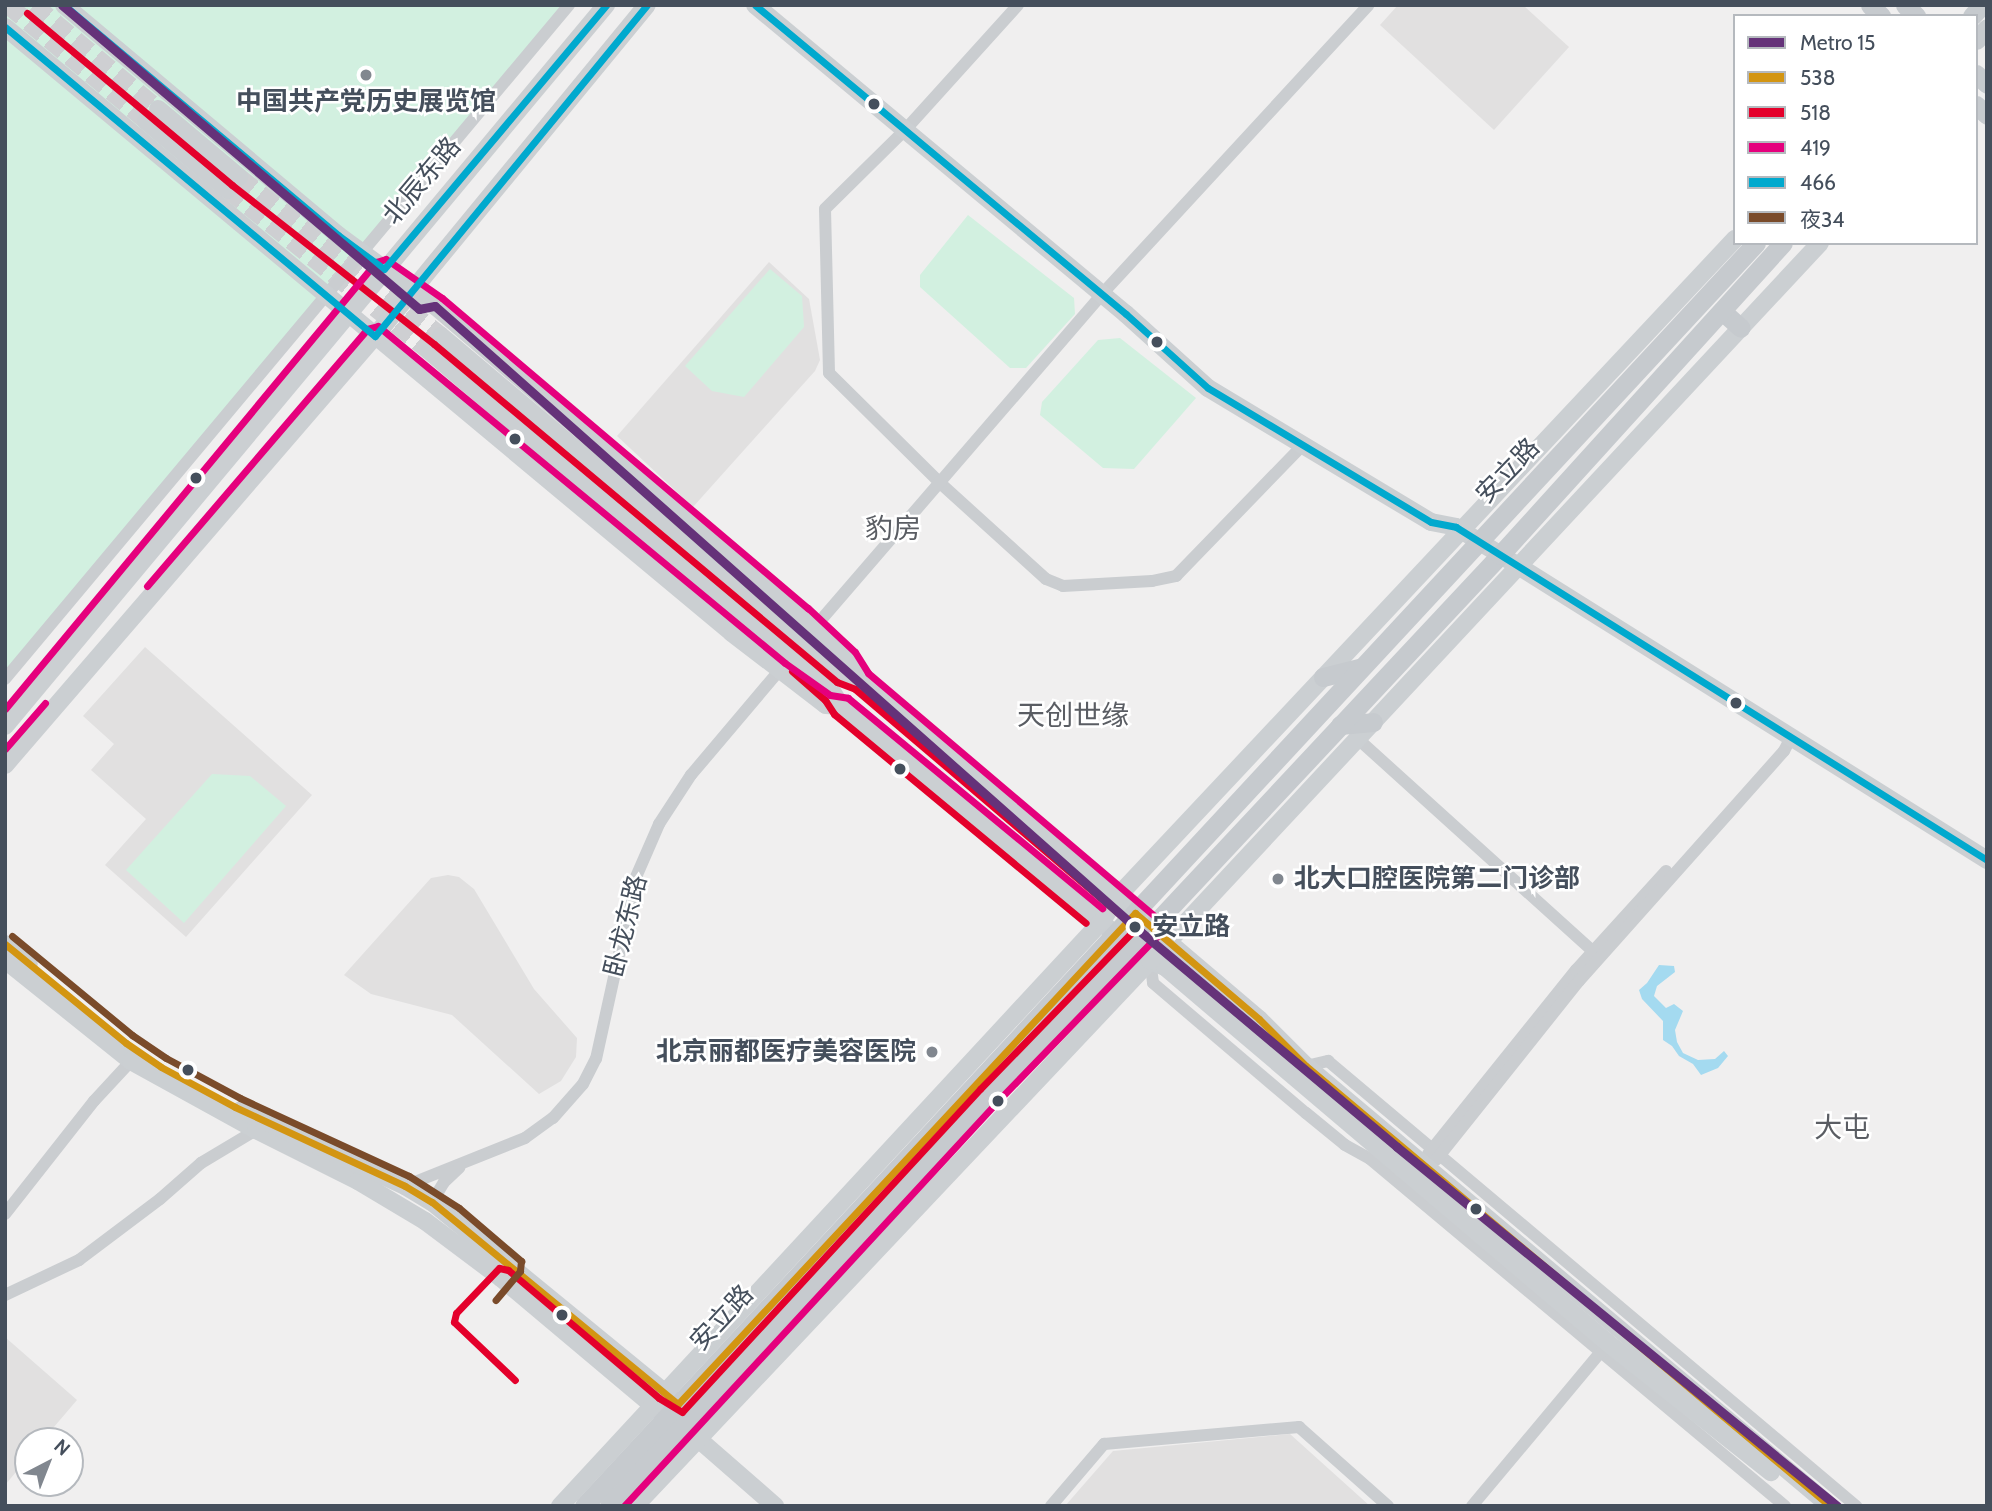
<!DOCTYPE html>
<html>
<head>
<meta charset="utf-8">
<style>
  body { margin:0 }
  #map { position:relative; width:1992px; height:1511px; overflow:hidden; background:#f0efef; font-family:Cabin,"Noto Sans SC",sans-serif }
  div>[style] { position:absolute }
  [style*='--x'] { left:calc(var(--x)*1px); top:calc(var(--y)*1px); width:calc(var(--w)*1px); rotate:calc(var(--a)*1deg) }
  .education>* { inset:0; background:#e1e0e0 }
  .green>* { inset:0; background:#d2f0e0 }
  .water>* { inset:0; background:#a4daf0 }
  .secondary-tunnel>* { height:18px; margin-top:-9px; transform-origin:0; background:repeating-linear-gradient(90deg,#cecfd2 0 18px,transparent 0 27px) }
  .street>* { height:12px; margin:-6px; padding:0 6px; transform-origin:6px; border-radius:6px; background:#cacdd0 }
  .secondary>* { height:18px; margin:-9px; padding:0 9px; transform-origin:9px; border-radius:9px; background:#cbcfd2 }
  .primary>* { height:19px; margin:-9.5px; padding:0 9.5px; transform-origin:9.5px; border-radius:9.5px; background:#c6cace }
  .bus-1>* { height:7px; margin:-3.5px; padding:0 3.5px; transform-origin:3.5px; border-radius:3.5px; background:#d39512 }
  .bus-2>* { height:7px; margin:-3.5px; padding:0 3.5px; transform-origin:3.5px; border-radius:3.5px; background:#e4002b }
  .bus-3>* { height:7px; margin:-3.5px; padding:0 3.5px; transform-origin:3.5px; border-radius:3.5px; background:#e5007d }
  .bus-4>* { height:7px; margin:-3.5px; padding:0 3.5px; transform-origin:3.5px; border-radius:3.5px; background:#00a9ce }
  .bus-5>* { height:7px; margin:-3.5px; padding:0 3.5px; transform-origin:3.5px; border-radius:3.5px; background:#7a4b2a }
  .metro-1>* { height:9px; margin:-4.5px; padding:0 4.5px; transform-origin:4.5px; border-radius:4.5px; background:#653279 }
  .dots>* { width:19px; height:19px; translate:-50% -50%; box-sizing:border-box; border:4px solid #fff; border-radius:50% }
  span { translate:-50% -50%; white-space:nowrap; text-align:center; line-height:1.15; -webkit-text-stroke:5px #fff; paint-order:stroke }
  .poi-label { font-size:26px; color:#454f5c; font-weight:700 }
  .left { translate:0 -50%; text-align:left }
  .right { translate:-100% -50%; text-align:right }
  .street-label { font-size:26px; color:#454f5c }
  .stop-label { font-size:26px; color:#454f5c; font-weight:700 }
  .neighbourhood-label { font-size:28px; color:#5a5d63 }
  .frame { position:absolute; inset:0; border:7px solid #454f5c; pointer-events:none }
  .legend { position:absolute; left:1733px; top:14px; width:245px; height:231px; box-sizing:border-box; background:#fff; border:2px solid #b5b9be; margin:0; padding:9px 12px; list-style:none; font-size:21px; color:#454f5c }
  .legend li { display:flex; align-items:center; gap:14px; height:35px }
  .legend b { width:35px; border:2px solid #b5b9be }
  .north { position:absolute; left:14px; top:1427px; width:70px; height:70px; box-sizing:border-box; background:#fff; border:2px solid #b5b9be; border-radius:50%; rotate:42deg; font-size:19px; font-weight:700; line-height:28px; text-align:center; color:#454f5c }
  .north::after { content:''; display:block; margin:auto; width:24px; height:32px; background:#81878f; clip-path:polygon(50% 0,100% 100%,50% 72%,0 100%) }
</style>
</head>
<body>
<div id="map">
  <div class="education">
    <i style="clip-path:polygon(1398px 5px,1523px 5px,1569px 47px,1494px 130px,1380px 25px)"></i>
    <i style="clip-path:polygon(769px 262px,809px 299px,820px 360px,815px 371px,693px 507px,617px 436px)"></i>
    <i style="clip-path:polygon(145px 647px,312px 795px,186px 937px,105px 865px,146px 819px,91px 770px,114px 744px,83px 716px)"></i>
    <i style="clip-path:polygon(448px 875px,459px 877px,474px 889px,534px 989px,577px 1038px,576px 1057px,561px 1081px,539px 1094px,452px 1015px,371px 994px,344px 975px,431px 878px)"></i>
    <i style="clip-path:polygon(5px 1337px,77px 1400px,42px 1441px,28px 1441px,28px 1458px,5px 1485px)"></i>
    <i style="clip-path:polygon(1290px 1434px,1370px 1506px,1065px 1506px,1113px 1451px)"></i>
  </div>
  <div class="green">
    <i style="clip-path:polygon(5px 5px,563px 5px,5px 673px)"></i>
    <i style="clip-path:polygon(968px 215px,1074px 298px,1075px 314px,1026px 368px,1010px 368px,920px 287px,920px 275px)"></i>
    <i style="clip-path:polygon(770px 269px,802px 296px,804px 327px,744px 397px,712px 391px,685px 366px)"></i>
    <i style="clip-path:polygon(1120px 338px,1196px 398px,1134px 469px,1103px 468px,1040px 415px,1042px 402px,1098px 340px)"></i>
    <i style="clip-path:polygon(212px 774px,250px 776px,286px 806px,184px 923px,126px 870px)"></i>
  </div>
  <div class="water">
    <i style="clip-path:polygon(1659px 965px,1674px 966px,1675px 972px,1657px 986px,1654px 996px,1666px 1008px,1674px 1004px,1683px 1011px,1675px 1030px,1677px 1042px,1683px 1053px,1698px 1060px,1715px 1059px,1724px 1051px,1728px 1056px,1718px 1068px,1701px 1075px,1693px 1064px,1679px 1056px,1672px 1046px,1663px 1040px,1663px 1021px,1642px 999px,1639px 990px,1647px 983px)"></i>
  </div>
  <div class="secondary-tunnel">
    <i style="--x:8;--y:5;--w:180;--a:40"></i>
    <i style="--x:34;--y:5;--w:162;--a:40"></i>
    <i style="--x:239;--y:177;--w:257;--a:38.2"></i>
    <i style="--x:228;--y:190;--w:258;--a:38.7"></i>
  </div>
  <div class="street">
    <i style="--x:1018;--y:5;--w:169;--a:132.1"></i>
    <i style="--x:905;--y:130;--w:112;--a:135.4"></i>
    <i style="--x:825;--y:209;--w:164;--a:88.6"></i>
    <i style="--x:829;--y:373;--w:155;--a:44.7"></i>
    <i style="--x:939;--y:482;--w:144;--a:42.2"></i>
    <i style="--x:1046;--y:579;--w:18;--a:22"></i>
    <i style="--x:1063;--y:586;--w:89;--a:-3.2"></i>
    <i style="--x:1152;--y:581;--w:25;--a:-12"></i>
    <i style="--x:1176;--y:576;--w:184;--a:-45.9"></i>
    <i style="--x:814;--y:628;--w:441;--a:-49.2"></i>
    <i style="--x:1102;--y:294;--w:393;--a:-47.3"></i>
    <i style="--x:5;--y:679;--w:879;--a:-50.08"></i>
    <i style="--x:1358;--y:739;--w:325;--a:42.1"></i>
    <i style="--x:1150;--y:961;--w:22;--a:82"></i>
    <i style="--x:1153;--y:983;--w:201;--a:40.4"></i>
    <i style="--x:1306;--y:1113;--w:50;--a:39.4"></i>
    <i style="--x:1345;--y:1145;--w:29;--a:29"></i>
    <i style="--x:1370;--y:1159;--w:541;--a:39.9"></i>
    <i style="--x:1306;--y:1066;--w:23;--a:-13"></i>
    <i style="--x:1328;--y:1061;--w:691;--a:40.12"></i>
    <i style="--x:1428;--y:1154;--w:236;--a:-51.2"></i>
    <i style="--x:1576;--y:970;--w:134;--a:-47.7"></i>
    <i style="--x:1436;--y:1160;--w:229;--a:-51.4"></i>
    <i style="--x:1579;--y:981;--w:308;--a:-48.3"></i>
    <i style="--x:1784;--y:751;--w:16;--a:-63"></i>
    <i style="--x:405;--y:1186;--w:129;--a:-21.8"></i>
    <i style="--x:525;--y:1138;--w:34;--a:-36"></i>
    <i style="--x:553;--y:1118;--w:45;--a:-48.6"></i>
    <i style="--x:583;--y:1084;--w:28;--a:-63"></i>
    <i style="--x:596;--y:1059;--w:186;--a:-77.6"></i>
    <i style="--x:636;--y:877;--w:58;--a:-66.5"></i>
    <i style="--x:659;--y:824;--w:59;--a:-56.9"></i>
    <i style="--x:691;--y:775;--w:136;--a:-49.8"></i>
    <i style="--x:432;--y:1202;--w:23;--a:-59"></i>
    <i style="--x:444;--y:1182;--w:21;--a:-43"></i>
    <i style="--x:5;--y:1214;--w:144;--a:-51.8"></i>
    <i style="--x:94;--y:1101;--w:54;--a:-47.2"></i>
    <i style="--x:5;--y:1295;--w:82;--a:-25.3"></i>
    <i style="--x:79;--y:1260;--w:101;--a:-37"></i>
    <i style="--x:160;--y:1199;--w:55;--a:-41.3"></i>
    <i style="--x:201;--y:1163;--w:64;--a:-31"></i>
    <i style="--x:1051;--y:1506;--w:82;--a:-49.5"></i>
    <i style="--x:1104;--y:1444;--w:196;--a:-5"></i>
    <i style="--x:1299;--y:1427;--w:119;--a:41.6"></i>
    <i style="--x:1472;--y:1506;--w:206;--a:-50.1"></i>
  </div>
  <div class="secondary">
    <i style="--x:64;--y:5;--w:358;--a:40"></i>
    <i style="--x:338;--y:235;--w:120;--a:36.2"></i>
    <i style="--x:435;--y:306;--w:480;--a:40.3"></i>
    <i style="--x:801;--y:616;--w:63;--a:43.1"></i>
    <i style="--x:847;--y:659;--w:25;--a:58"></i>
    <i style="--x:860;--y:680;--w:524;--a:40.35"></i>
    <i style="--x:1259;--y:1019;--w:66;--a:45"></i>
    <i style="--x:1306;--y:1066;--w:684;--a:40.02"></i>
    <i style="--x:755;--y:5;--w:483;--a:39.8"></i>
    <i style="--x:1126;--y:314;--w:110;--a:42.1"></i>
    <i style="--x:1208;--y:388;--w:260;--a:31"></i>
    <i style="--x:1431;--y:522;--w:25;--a:11"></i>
    <i style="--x:1456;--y:527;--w:627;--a:32.09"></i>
    <i style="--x:5;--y:27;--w:946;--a:39.81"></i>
    <i style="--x:732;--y:633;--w:118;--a:37.5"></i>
    <i style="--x:826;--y:705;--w:15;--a:4"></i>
    <i style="--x:158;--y:109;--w:106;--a:40"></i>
    <i style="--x:146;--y:121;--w:107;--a:40.1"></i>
    <i style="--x:441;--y:336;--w:526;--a:39.99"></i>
    <i style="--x:844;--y:674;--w:17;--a:21"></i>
    <i style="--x:429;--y:351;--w:529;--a:40.25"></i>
    <i style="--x:833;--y:693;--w:15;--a:58"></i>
    <i style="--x:841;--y:706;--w:313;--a:39.9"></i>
    <i style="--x:1081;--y:907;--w:88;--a:38"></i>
    <i style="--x:1150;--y:961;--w:16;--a:22"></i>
    <i style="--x:1165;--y:967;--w:581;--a:40.32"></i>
    <i style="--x:1608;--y:1343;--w:208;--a:38.4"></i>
    <i style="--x:5;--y:726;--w:939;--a:-50.19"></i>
    <i style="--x:5;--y:765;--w:567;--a:-49.22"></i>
    <i style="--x:375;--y:336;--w:428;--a:-50.6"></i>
    <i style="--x:5;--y:944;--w:31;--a:40"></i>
    <i style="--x:5;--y:960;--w:161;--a:38.7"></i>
    <i style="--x:131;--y:1061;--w:143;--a:28.9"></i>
    <i style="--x:256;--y:1130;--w:114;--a:26.6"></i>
    <i style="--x:358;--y:1181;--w:78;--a:30.8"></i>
    <i style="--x:425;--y:1221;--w:95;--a:36.9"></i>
    <i style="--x:501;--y:1278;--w:210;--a:40"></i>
    <i style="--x:241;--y:1110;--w:181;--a:24.9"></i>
    <i style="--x:405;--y:1186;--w:31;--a:31"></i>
    <i style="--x:432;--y:1202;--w:313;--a:39.3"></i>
    <i style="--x:688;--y:1430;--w:116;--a:41.1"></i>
    <i style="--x:560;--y:1506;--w:797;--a:-47.19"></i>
    <i style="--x:1102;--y:921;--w:28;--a:-58"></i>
    <i style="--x:1117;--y:897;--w:903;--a:-46.8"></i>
    <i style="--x:635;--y:1506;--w:750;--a:-46.62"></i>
    <i style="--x:1150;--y:961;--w:982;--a:-46.98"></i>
  </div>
  <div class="primary">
    <i style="--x:1870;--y:5;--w:16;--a:45"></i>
    <i style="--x:1905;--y:5;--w:16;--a:45"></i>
    <i style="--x:1972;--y:16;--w:15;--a:-48"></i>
    <i style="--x:1976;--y:40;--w:16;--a:-47"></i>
    <i style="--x:1976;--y:74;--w:15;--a:42"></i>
    <i style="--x:1976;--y:105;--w:15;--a:42"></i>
    <i style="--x:1722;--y:311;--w:25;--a:42"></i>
    <i style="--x:1323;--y:677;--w:38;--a:-14"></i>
    <i style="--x:1340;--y:725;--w:33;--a:-5"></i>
    <i style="--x:584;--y:1506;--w:1723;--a:-47.14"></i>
    <i style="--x:609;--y:1506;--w:558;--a:-47.25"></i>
    <i style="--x:988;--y:1096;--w:208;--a:-45.8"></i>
    <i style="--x:1133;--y:947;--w:537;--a:-46.89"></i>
    <i style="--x:1500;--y:555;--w:421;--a:-47.8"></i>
  </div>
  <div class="bus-1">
    <i style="--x:5;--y:944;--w:156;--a:39.3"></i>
    <i style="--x:126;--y:1043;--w:42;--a:34.4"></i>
    <i style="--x:161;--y:1067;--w:84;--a:28.4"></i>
    <i style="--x:235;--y:1107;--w:187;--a:24.9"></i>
    <i style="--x:405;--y:1186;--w:31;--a:31"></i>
    <i style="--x:432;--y:1202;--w:318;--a:39.4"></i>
    <i style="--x:678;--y:1404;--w:671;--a:-47.05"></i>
    <i style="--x:1135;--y:913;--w:163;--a:40.5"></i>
    <i style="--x:1259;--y:1019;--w:66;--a:45"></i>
    <i style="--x:1306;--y:1066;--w:684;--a:40.02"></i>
  </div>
  <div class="bus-2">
    <i style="--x:27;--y:13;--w:268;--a:40"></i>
    <i style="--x:232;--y:185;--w:257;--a:38.2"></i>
    <i style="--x:434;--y:344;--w:526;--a:39.99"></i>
    <i style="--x:837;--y:682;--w:19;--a:21"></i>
    <i style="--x:855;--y:689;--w:369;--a:40.4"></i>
    <i style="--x:1136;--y:928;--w:224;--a:134.1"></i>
    <i style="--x:980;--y:1089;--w:439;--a:132.7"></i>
    <i style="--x:682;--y:1412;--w:27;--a:-149"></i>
    <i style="--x:659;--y:1398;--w:198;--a:-139.7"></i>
    <i style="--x:508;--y:1270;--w:9;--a:-167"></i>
    <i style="--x:499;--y:1268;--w:62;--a:133.7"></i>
    <i style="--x:456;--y:1313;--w:9;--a:103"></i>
    <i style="--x:454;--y:1322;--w:84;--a:43.6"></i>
    <i style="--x:792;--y:671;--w:44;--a:41.3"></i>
    <i style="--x:825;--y:700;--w:17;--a:57"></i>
    <i style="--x:834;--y:714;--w:327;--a:39.7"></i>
  </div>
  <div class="bus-3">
    <i style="--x:147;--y:586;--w:338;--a:-49.4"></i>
    <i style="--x:367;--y:329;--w:11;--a:-15"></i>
    <i style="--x:378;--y:326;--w:528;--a:39.63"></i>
    <i style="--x:785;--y:663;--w:55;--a:35.4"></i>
    <i style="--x:830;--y:695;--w:18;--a:9"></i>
    <i style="--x:848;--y:698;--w:330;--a:39.6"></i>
    <i style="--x:5;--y:709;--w:581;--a:-50.31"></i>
    <i style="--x:376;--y:262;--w:10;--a:-17"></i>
    <i style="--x:386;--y:259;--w:68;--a:34.9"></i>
    <i style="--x:442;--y:298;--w:480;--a:40.3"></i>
    <i style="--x:808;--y:608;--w:64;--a:43.1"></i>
    <i style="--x:855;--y:652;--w:25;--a:58"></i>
    <i style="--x:868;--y:673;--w:382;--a:40.3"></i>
    <i style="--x:1159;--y:920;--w:7;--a:74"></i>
    <i style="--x:1161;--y:927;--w:7;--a:106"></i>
    <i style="--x:1159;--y:934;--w:235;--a:134"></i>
    <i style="--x:996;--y:1103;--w:548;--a:132.71"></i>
    <i style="--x:5;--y:749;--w:61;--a:-49"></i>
  </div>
  <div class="bus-4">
    <i style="--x:64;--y:5;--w:358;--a:40"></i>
    <i style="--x:338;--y:235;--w:57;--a:36.5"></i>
    <i style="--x:384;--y:269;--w:345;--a:-49.9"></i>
    <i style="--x:755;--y:5;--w:483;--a:39.8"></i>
    <i style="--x:1126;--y:314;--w:110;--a:42.1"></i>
    <i style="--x:1208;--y:388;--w:260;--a:31"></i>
    <i style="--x:1431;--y:522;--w:25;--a:11"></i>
    <i style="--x:1456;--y:527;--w:627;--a:32.09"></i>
    <i style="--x:5;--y:27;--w:482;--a:39.9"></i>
    <i style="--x:375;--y:336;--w:428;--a:-50.6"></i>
  </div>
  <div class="bus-5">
    <i style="--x:12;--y:936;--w:156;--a:39.5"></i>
    <i style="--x:132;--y:1035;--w:41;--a:34.1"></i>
    <i style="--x:166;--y:1058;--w:84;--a:28.4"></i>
    <i style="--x:240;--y:1098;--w:186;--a:24.8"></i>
    <i style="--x:409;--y:1176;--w:59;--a:32.6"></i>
    <i style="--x:459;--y:1208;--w:82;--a:40.5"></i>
    <i style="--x:521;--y:1261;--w:10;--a:96"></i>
    <i style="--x:520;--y:1271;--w:38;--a:130"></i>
  </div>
  <div class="metro-1">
    <i style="--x:62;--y:5;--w:469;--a:40.4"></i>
    <i style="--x:419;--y:309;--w:16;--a:-11"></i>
    <i style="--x:435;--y:306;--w:936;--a:41.58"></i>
    <i style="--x:1135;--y:927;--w:342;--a:40"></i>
    <i style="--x:1397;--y:1147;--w:568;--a:39.21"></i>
  </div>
  <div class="dots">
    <i style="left:366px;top:75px;background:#81878f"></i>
    <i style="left:874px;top:104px;background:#454f5c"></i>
    <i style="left:1157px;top:342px;background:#454f5c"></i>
    <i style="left:515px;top:439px;background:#454f5c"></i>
    <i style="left:196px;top:478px;background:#454f5c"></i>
    <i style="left:1736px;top:703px;background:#454f5c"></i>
    <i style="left:900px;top:769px;background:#454f5c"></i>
    <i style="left:1278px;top:879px;background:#81878f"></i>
    <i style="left:1135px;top:927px;background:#454f5c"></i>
    <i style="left:932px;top:1052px;background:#81878f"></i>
    <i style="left:188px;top:1070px;background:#454f5c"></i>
    <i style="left:998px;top:1101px;background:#454f5c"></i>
    <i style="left:1476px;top:1209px;background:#454f5c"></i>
    <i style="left:562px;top:1315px;background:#454f5c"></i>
  </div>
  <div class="poi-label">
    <span style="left:366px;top:102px">中国共产党历史展览馆</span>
    <span class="left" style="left:1294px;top:879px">北大口腔医院第二门诊部</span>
    <span class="right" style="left:916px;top:1052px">北京丽都医疗美容医院</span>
  </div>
  <div class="street-label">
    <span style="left:422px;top:181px;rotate:-50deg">北辰东路</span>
    <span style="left:1508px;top:471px;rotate:-46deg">安立路</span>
    <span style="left:626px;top:926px;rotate:-76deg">卧龙东路</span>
    <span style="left:722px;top:1318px;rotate:-47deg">安立路</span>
  </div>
  <div class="stop-label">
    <span class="left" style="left:1152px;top:927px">安立路</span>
  </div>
  <div class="neighbourhood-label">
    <span style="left:893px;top:528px">豹房</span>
    <span style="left:1073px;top:715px">天创世缘</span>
    <span style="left:1842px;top:1127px">大屯</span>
  </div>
  <div class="frame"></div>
  <ul class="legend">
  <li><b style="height:9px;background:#653279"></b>Metro 15</li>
  <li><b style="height:9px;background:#d39512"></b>538</li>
  <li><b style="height:9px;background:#e4002b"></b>518</li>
  <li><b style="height:9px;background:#e5007d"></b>419</li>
  <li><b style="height:9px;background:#00a9ce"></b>466</li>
  <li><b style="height:9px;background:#7a4b2a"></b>夜34</li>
  </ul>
  <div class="north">N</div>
</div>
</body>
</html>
